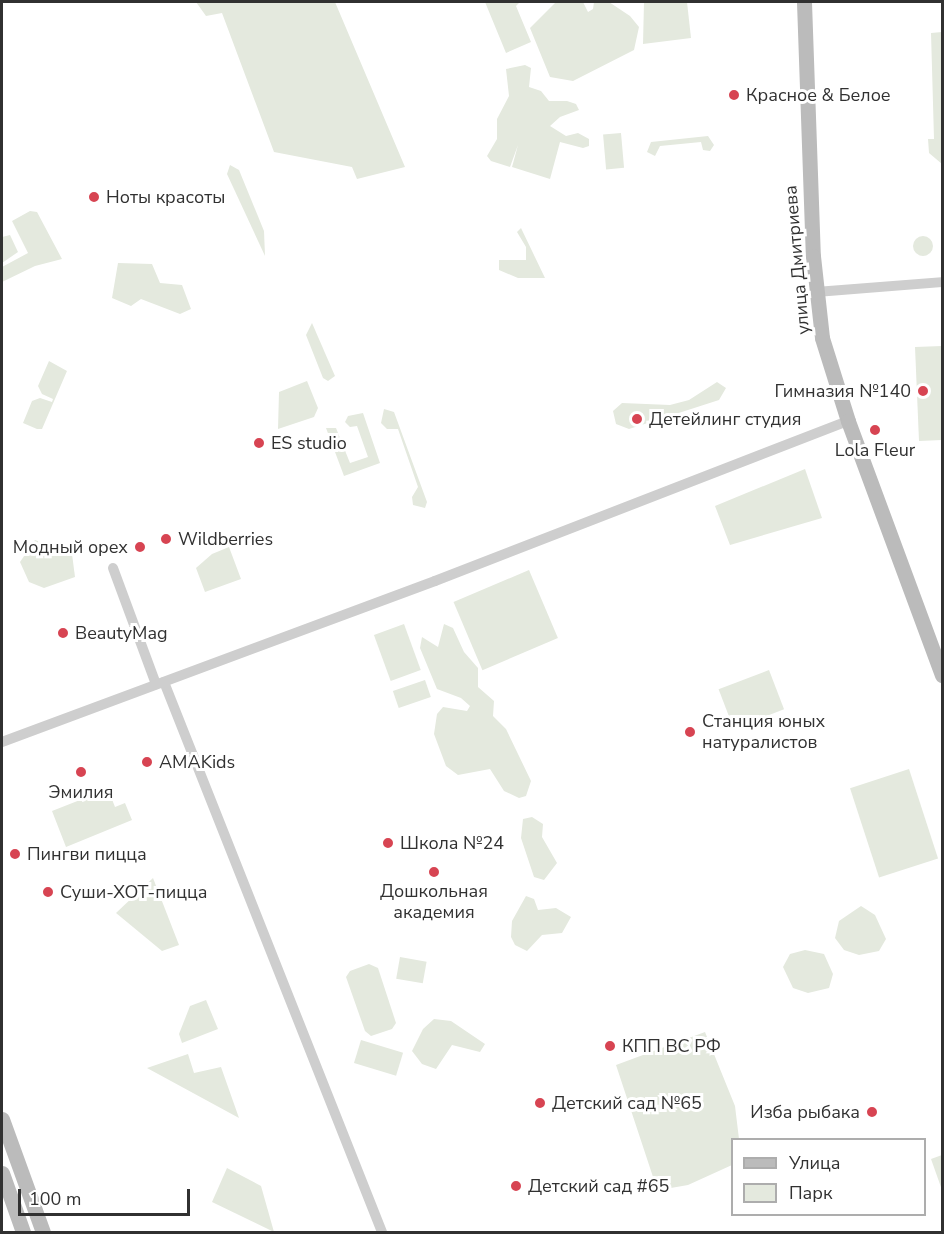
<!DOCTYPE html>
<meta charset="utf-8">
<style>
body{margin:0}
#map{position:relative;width:944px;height:1234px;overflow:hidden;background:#fff;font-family:"Nunito Sans",sans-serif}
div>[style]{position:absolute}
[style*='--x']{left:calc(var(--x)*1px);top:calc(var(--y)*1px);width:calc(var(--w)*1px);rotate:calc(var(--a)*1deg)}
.green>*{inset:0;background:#e4e9de;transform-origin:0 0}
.round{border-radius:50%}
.street>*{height:10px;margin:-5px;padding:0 5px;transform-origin:5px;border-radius:5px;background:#cecece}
.secondary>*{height:15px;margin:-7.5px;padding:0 7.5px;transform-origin:7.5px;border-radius:7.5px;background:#bbb}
.dots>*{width:16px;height:16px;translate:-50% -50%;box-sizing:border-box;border:3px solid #fff;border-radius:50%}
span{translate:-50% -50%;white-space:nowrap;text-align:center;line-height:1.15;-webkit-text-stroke:6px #fff;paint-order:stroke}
.poi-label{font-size:18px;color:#313131}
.left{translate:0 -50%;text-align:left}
.right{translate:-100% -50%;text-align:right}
.street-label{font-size:18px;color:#313131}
.frame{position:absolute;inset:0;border:3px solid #313131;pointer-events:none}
.legend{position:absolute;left:731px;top:1138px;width:195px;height:78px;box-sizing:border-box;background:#fff;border:2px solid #adadad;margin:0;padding:8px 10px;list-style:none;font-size:18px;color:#313131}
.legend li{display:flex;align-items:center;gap:12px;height:30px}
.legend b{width:30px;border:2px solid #adadad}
.scale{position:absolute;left:18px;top:1189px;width:172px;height:27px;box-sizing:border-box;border:3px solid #313131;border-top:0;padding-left:8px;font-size:18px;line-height:21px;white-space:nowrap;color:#313131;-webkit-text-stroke:4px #fff;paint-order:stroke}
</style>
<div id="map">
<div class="green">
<div style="clip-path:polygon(196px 2px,335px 2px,405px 167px,357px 179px,352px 167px,274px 152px,222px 13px,206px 16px)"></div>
<div style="clip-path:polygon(485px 2px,520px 2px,516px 6px,531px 42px,506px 53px)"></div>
<div style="clip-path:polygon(556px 2px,583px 2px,588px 12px,593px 9px,594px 2px,609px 2px,630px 16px,639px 27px,634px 50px,573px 81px,550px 77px,530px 28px)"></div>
<div style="clip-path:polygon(644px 2px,687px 2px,691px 38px,643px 44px)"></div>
<div style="clip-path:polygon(942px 32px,942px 164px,929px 153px,928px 139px,934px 139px,931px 33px)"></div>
<div style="clip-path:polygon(525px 65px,531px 68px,529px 87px,541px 91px,549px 101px,567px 101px,576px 104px,579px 110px,560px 117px,550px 126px,566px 136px,578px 133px,589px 139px,589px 146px,583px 148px,560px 142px,550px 179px,512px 167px,518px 145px,510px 167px,491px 161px,487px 156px,497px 139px,497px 119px,509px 96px,506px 69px)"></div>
<div style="left:621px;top:133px;width:35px;height:18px;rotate:85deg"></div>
<div style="clip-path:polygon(708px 136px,714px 145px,710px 151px,703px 150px,701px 142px,660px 146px,655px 156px,647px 152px,651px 142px)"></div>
<div style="clip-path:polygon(230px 165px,239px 170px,264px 231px,265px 256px,227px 174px)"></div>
<div style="clip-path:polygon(30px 211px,37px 212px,62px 259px,35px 266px,2px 282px,2px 267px,28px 253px,12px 221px)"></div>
<div style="clip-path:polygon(521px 228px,545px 278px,518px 278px,499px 270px,499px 260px,526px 260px,526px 247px,517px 232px)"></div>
<div style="clip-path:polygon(10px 235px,18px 252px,2px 263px,2px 237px)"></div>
<div class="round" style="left:913px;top:236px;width:20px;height:20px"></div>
<div style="clip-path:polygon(118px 263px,152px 264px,160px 283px,182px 285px,191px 309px,180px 314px,141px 299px,131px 306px,112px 298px)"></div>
<div style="clip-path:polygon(312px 323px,335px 376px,328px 381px,323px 378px,306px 335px)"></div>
<div style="clip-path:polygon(942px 346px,942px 440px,919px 441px,915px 347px)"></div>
<div style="clip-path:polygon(49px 361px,67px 371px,42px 429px,37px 429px,23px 423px,32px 401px,40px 398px,52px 402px,53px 399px,42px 394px,38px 386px)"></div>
<div style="clip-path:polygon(307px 381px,318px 408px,314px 417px,278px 429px,279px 392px)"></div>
<div style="clip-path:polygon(717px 382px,726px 388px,719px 400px,629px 429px,616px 424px,613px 411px,622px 403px,670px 405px,689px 400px)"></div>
<div style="clip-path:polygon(384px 409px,394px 412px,427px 502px,425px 508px,413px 505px,412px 497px,418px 487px,398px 429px,387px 429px,381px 423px)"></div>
<div style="clip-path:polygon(363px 413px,380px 463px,344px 476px,326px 428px,336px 428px,350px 463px,368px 457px,357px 426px,350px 427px,345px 422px,348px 416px)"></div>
<div style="clip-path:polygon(805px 469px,822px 518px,730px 545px,715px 506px)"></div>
<div style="clip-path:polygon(35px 540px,72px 554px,75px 577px,44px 588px,29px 582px,20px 562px)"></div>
<div style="clip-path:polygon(229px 547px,241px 579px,205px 592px,196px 568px,212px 554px)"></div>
<div style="left:529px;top:570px;width:74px;height:82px;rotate:67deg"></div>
<div style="left:404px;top:624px;width:49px;height:32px;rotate:70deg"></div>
<div style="clip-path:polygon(444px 624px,453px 628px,464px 652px,478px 668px,478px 687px,494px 701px,493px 716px,506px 729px,531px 781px,526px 796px,519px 798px,504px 791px,490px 769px,458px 775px,446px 766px,434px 734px,437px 714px,443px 707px,467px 711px,470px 706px,461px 698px,437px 689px,420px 648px,422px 637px,438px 647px)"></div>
<div style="left:769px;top:670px;width:42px;height:54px;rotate:69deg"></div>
<div style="left:425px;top:680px;width:18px;height:34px;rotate:71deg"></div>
<div style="left:909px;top:769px;width:94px;height:62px;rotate:72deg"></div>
<div style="clip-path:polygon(108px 789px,115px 807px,125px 803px,132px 820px,66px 847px,52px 811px)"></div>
<div style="clip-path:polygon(532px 817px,543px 824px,542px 837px,557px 863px,544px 880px,534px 877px,521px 838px,523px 819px)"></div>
<div style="clip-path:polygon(153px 878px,179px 945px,162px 951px,116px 913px)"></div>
<div style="clip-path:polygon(526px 896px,534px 899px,538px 910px,556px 908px,571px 917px,562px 933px,542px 935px,527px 951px,515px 945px,511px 937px,512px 921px)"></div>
<div style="clip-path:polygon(861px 906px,875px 915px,886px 939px,879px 951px,859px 955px,844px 950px,835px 938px,839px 921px)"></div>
<div style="clip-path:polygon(805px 950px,824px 954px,833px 974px,829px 988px,808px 993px,793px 988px,783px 967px,790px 954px)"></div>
<div style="left:400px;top:957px;width:27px;height:22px;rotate:10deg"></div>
<div style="clip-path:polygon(369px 964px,378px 968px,396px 1023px,392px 1029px,371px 1036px,365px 1031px,346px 977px,350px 971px)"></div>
<div style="clip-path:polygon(206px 1000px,218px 1029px,182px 1043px,179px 1034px,190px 1006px)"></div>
<div style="clip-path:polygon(434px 1019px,451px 1021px,485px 1044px,480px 1052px,452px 1045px,436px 1069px,422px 1064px,412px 1051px,423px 1029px)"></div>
<div style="clip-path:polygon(705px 1032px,735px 1106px,739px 1139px,732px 1140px,732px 1165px,688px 1185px,665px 1189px,655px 1183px,616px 1065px)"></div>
<div style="left:361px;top:1040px;width:44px;height:24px;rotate:17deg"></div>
<div style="clip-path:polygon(188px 1054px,194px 1073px,221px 1067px,239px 1118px,147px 1068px)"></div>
<div style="clip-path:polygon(942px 1155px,942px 1190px,931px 1159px)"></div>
<div style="clip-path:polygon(227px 1168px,261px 1186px,274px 1232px,212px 1202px)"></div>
</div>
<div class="street">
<div style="--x:816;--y:292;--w:126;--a:-4.5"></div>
<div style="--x:113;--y:568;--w:124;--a:69.7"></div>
<div style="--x:164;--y:682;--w:592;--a:68.38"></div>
<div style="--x:2;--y:742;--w:462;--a:-20.4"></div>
<div style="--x:435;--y:581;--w:443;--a:-21.2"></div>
</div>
<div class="secondary">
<div style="--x:804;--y:2;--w:254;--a:88"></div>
<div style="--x:813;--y:256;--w:82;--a:83.7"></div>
<div style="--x:822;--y:338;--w:87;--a:72.6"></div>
<div style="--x:848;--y:421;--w:271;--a:69.7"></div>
<div style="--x:2;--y:1119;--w:120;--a:70.1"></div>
<div style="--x:2;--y:1173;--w:63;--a:70.4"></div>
</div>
<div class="dots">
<div style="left:734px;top:95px;background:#d74452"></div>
<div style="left:94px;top:197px;background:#d74452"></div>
<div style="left:923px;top:391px;background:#d74452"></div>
<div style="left:637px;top:419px;background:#d74452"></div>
<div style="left:875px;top:430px;background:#d74452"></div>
<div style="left:259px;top:443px;background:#d74452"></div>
<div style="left:166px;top:539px;background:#d74452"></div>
<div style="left:140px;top:547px;background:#d74452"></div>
<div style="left:63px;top:633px;background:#d74452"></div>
<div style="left:690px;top:732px;background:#d74452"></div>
<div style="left:147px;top:762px;background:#d74452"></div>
<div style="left:81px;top:772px;background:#d74452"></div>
<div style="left:388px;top:843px;background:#d74452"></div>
<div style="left:15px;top:854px;background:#d74452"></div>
<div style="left:434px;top:872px;background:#d74452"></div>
<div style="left:48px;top:892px;background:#d74452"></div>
<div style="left:610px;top:1046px;background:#d74452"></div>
<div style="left:540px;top:1103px;background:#d74452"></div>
<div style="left:872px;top:1112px;background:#d74452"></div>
<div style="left:516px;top:1186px;background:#d74452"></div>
</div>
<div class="poi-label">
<span class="left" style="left:746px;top:95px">Красное &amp; Белое</span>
<span class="left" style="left:106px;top:197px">Ноты красоты</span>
<span class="right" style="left:911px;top:391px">Гимназия №140</span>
<span class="left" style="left:649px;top:419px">Детейлинг студия</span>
<span class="left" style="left:271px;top:443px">ES studio</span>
<span style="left:875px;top:450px">Lola Fleur</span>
<span class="left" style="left:178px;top:539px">Wildberries</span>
<span class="right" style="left:128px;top:547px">Модный орех</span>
<span class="left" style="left:75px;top:633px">BeautyMag</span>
<span class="left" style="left:702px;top:732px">Станция юных<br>натуралистов</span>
<span class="left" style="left:159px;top:762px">AMAKids</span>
<span style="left:81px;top:792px">Эмилия</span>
<span class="left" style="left:400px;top:843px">Школа №24</span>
<span class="left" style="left:27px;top:854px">Пингви пицца</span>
<span class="left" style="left:60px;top:892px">Суши-ХОТ-пицца</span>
<span style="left:434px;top:902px">Дошкольная<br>академия</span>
<span class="left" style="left:622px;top:1046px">КПП ВС РФ</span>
<span class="left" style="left:552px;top:1103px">Детский сад №65</span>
<span class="right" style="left:860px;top:1112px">Изба рыбака</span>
<span class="left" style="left:528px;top:1186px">Детский сад #65</span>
</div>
<div class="street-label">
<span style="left:797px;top:260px;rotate:-95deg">улица Дмитриева</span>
</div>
<div class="frame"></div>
<ul class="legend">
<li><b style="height:8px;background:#bbb"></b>Улица</li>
<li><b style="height:16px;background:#e4e9de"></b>Парк</li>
</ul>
<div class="scale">100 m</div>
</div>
